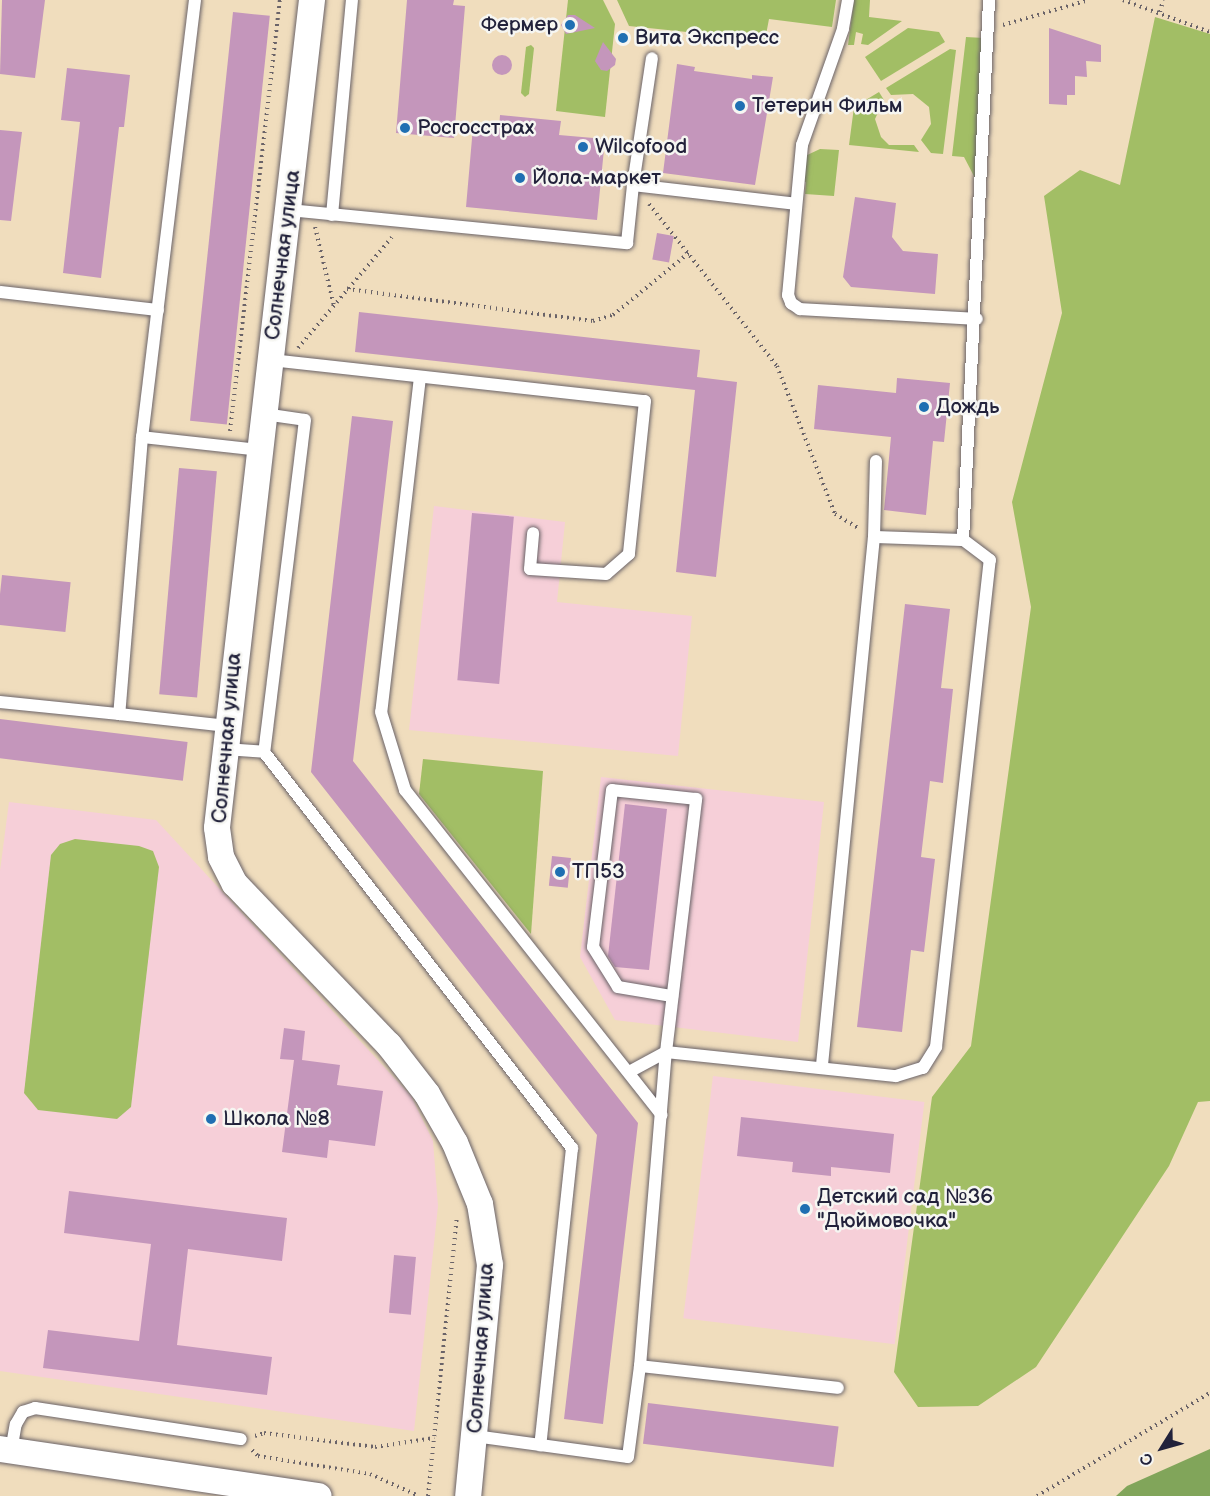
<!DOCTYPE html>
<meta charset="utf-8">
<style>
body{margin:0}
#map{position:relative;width:1210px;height:1496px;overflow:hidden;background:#f0ddbd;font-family:"Balsamiq Sans",sans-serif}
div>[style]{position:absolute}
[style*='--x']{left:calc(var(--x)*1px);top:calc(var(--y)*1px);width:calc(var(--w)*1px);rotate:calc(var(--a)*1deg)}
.built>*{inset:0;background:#f6cfd8;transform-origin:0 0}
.green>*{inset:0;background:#a2be65}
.forest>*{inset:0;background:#81a55a}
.building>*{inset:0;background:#c496bb;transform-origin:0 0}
.round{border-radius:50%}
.path>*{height:4px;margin-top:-2px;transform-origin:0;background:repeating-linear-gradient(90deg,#6a6368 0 1.5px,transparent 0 6px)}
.roads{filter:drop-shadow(0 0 2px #6a6368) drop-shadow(0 0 2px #6a6368)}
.lane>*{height:12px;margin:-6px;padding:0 6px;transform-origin:6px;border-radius:6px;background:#fff}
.street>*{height:26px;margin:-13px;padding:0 13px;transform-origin:13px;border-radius:13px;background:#fff}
.dots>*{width:16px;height:16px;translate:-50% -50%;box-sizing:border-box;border:3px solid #f6f6f2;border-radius:50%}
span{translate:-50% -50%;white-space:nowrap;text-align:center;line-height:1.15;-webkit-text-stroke:5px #f6f6f2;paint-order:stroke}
.poi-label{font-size:21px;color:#22223b}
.right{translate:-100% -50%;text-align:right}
.left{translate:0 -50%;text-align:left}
.street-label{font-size:21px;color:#22223b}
.north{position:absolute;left:1132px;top:1418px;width:60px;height:60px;-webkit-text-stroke:4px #f6f6f2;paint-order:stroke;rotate:233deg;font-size:16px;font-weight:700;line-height:24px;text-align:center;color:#22223b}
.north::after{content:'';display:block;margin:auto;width:21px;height:27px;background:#22223b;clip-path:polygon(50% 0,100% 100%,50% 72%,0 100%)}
</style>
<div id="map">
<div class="built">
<div style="clip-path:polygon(434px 506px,565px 522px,557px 602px,692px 616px,678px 756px,409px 730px)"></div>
<div style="clip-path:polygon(601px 777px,824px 802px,798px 1042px,615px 1020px,580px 957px)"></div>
<div style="clip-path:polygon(9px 802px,156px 820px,411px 1096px,433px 1141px,438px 1206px,414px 1431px,0 1371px,0 871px)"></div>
<div style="left:713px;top:1076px;width:213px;height:244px;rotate:7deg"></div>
</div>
<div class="green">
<div style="clip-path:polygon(568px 0,603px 0,615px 24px,605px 117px,556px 111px)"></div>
<div style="clip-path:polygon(617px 0,836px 0,832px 27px,769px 19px,765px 40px,629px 26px)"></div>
<div style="clip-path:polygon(854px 0,870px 0,869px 17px,902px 21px,868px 45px,861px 44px,863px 34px,856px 32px,854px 45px,848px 45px)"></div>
<div style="clip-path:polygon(1155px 17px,1210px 34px,1210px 1101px,1198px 1102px,1169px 1166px,1036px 1367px,978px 1406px,918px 1407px,894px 1372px,932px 1097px,971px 1046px,1031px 607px,1012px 502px,1062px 313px,1044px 196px,1080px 170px,1120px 185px)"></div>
<div style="clip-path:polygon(908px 28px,939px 32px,945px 42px,881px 81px,865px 57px)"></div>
<div style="clip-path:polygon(966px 37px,984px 38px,975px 178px,964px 157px,952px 156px)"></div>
<div style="clip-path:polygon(531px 45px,534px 48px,529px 94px,525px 97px,521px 93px,526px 47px)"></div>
<div style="clip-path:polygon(950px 49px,956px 50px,943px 154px,931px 153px,921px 140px,931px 124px,929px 107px,913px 94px,891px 95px,886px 88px)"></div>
<div style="clip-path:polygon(879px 92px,884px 100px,875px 119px,881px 137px,889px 145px,914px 145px,919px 152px,849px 145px,854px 107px)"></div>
<div style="clip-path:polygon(820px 149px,839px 150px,834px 196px,805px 194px,806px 182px,801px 181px,803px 157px)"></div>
<div style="clip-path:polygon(423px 759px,543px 771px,531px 934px,419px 794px)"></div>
<div style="clip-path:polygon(75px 839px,139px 846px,153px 851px,159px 867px,131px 1107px,117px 1119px,38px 1110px,24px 1093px,51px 855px,60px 844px)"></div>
</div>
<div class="forest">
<div style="clip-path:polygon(1210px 1449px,1210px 1496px,1116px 1496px,1127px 1486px)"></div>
</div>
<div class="building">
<div style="clip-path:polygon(2px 0,45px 0,35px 78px,0 74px)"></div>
<div style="clip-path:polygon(407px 0,454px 0,453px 5px,465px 6px,454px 138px,396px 133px)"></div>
<div style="left:233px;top:12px;width:37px;height:411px;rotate:6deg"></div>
<div style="clip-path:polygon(568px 15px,575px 15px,595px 28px,566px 34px,561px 25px)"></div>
<div style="clip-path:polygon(1049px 28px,1101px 45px,1101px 62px,1086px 61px,1087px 77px,1075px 76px,1075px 95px,1067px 95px,1067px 105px,1049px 104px)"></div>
<div style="clip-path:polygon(603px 42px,616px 59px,615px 65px,607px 71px,601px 70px,595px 61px)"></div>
<div class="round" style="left:492px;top:55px;width:20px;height:20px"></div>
<div style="clip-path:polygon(677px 64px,695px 67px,694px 71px,752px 79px,752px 75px,773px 77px,755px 185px,663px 173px)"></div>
<div style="clip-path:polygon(67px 68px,130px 75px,124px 127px,119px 127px,101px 278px,63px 273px,80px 122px,61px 120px)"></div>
<div style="clip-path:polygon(500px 115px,561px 121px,559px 135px,605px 139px,597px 220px,466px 207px,473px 127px,499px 130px)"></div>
<div style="clip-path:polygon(0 130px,22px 132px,11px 221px,0 220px)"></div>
<div style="clip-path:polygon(855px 197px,896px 203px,892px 237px,903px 251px,938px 254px,935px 294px,851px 287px,843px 277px)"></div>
<div style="left:657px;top:233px;width:17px;height:27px;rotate:10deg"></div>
<div style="clip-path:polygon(359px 312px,700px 350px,697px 377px,737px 382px,716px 577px,676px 572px,695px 390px,355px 352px)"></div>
<div style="clip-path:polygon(897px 378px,950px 383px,944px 442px,933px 441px,926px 515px,884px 510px,891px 437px,814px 429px,818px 385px,896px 393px)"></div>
<div style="clip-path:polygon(352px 416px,393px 421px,353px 761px,638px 1123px,603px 1424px,564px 1419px,597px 1135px,311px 772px)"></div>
<div style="left:179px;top:468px;width:38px;height:227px;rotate:5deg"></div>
<div style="left:472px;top:513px;width:42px;height:168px;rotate:5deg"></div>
<div style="left:2px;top:575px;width:69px;height:50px;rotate:6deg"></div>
<div style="clip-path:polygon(905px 604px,950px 609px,941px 688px,953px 689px,943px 783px,930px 781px,921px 857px,935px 859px,924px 952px,911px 950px,902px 1032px,857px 1027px)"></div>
<div style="left:0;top:719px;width:189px;height:39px;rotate:7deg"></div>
<div style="clip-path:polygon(625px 804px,667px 809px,649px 970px,615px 967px,608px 956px)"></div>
<div style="left:552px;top:856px;width:19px;height:30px;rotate:6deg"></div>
<div style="clip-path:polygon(284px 1028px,305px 1031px,302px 1060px,340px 1065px,337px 1085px,383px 1091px,375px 1146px,329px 1140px,327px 1158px,282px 1152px,294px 1060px,280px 1059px)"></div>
<div style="clip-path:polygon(741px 1117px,894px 1134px,890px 1173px,831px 1167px,831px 1176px,792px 1172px,793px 1162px,737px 1156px)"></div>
<div style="clip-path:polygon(69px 1191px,287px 1218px,282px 1261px,188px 1249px,177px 1345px,272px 1357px,267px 1395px,43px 1368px,48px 1330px,139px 1341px,151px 1244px,64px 1233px)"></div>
<div style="left:394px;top:1255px;width:22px;height:58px;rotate:5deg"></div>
<div style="left:648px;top:1403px;width:192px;height:41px;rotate:7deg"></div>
</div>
<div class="path">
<div style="--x:1123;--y:0;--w:93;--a:20.2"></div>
<div style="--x:1160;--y:12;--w:12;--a:-76"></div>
<div style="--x:1003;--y:25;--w:90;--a:-16.2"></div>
<div style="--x:649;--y:204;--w:206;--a:51.7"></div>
<div style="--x:777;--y:366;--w:159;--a:68.6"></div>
<div style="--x:835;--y:514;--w:29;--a:31"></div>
<div style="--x:315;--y:227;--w:81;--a:76.5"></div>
<div style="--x:347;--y:289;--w:248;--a:7.4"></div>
<div style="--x:593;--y:321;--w:21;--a:-17"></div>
<div style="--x:613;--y:315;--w:99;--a:-39.3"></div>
<div style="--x:298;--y:348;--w:145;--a:-49.7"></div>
<div style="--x:230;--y:431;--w:434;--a:-83.4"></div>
<div style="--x:255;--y:1436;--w:9;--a:-18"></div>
<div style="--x:264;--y:1433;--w:112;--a:7.2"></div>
<div style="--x:375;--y:1447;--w:60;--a:-8.7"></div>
<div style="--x:252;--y:1450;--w:8;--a:45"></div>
<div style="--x:258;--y:1456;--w:113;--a:9.1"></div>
<div style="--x:370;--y:1474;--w:54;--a:24.2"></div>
<div style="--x:428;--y:1496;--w:281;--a:-84.1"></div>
<div style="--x:1037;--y:1496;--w:201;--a:-30.8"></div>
</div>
<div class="roads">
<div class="lane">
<div style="--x:195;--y:0;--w:440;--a:96.9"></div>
<div style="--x:142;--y:437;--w:278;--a:94.7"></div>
<div style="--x:119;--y:714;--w:109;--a:6.3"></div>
<div style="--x:848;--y:0;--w:29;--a:100"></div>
<div style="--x:843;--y:29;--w:123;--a:109.5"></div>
<div style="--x:802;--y:145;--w:151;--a:95.3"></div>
<div style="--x:788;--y:295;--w:9;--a:69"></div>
<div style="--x:791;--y:303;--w:11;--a:34"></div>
<div style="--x:800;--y:309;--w:177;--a:3.2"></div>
<div style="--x:633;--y:185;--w:128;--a:-81.5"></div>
<div style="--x:289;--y:210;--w:340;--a:5.6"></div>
<div style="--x:627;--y:243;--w:58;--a:-84.1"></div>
<div style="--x:633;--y:185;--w:164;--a:6.6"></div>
<div style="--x:332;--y:215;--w:216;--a:-84.7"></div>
<div style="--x:0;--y:292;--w:159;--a:6.5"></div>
<div style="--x:271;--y:360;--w:376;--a:6.3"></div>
<div style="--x:645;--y:401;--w:154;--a:96"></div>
<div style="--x:629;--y:554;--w:30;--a:139"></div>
<div style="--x:606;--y:574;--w:76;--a:-176.2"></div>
<div style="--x:530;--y:569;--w:36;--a:-85"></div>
<div style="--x:420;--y:377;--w:337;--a:96.6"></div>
<div style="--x:381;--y:712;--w:82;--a:72.9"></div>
<div style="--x:405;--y:790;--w:414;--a:51.7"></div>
<div style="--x:264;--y:414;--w:41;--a:8.3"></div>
<div style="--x:305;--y:420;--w:335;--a:97"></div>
<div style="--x:264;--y:752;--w:502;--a:52.13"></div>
<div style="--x:572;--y:1148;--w:299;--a:96.1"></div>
<div style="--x:142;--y:437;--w:118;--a:6.3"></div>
<div style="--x:874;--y:537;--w:76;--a:-88.5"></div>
<div style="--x:0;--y:702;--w:120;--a:5.8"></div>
<div style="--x:225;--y:749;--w:39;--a:4"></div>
<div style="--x:822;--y:1065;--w:531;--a:-84.38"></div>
<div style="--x:874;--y:537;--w:89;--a:1.9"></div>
<div style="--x:629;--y:1072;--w:42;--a:-28.4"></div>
<div style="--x:666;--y:1052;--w:231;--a:6"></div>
<div style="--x:896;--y:1076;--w:28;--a:-17"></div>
<div style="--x:923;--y:1068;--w:25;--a:-58"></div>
<div style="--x:936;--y:1047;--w:490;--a:-83.7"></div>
<div style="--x:990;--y:560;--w:34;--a:-143"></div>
<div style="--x:963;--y:540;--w:541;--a:-87.24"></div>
<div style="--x:640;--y:1366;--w:199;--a:6.3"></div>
<div style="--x:475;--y:1436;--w:154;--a:7.8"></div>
<div style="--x:628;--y:1457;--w:92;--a:-82.5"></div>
<div style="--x:640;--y:1366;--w:315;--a:-85.3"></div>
<div style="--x:666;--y:1052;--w:255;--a:-83.2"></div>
<div style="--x:696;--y:799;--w:84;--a:-173.9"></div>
<div style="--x:612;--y:790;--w:158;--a:96.9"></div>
<div style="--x:593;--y:947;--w:47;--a:58"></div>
<div style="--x:618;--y:987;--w:55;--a:9.5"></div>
<div style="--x:11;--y:1451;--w:27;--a:-80"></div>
<div style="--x:16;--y:1424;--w:14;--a:-60"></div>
<div style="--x:23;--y:1412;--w:13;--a:-18"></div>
<div style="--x:35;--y:1408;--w:208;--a:8.6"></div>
</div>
<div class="street">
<div style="--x:312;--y:0;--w:833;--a:96.55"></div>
<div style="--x:217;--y:828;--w:29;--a:82"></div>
<div style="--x:221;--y:857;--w:30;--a:63"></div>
<div style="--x:235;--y:884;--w:223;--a:46.3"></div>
<div style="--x:389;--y:1045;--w:62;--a:52.2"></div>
<div style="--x:427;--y:1094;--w:56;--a:60.3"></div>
<div style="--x:455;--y:1143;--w:66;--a:67.7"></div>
<div style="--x:480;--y:1204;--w:62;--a:80.7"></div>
<div style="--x:490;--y:1265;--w:232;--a:95.4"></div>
<div style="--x:0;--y:1449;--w:322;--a:8.4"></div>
</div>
</div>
<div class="dots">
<div style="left:570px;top:25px;background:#1f6fb2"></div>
<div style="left:623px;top:38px;background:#1f6fb2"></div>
<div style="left:740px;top:106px;background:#1f6fb2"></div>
<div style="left:405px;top:128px;background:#1f6fb2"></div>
<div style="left:583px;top:147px;background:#1f6fb2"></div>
<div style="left:520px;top:178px;background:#1f6fb2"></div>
<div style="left:924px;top:407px;background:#1f6fb2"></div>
<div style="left:560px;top:872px;background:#1f6fb2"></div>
<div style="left:211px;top:1119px;background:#1f6fb2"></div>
<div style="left:805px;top:1209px;background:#1f6fb2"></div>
</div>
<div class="poi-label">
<span class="right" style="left:558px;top:25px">Фермер</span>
<span class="left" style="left:635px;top:38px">Вита Экспресс</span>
<span class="left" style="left:752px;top:106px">Тетерин Фильм</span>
<span class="left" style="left:417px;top:128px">Росгосстрах</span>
<span class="left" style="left:595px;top:147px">Wilcofood</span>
<span class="left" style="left:532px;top:178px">Йола-маркет</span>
<span class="left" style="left:936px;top:407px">Дождь</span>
<span class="left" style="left:572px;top:872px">ТП53</span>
<span class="left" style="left:223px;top:1119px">Школа №8</span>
<span class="left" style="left:817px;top:1209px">Детский сад №36<br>"Дюймовочка"</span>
</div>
<div class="street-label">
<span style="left:283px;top:255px;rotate:-83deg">Солнечная улица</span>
<span style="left:227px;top:738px;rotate:-85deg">Солнечная улица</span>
<span style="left:481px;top:1348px;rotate:-86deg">Солнечная улица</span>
</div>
<div class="north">С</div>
</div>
